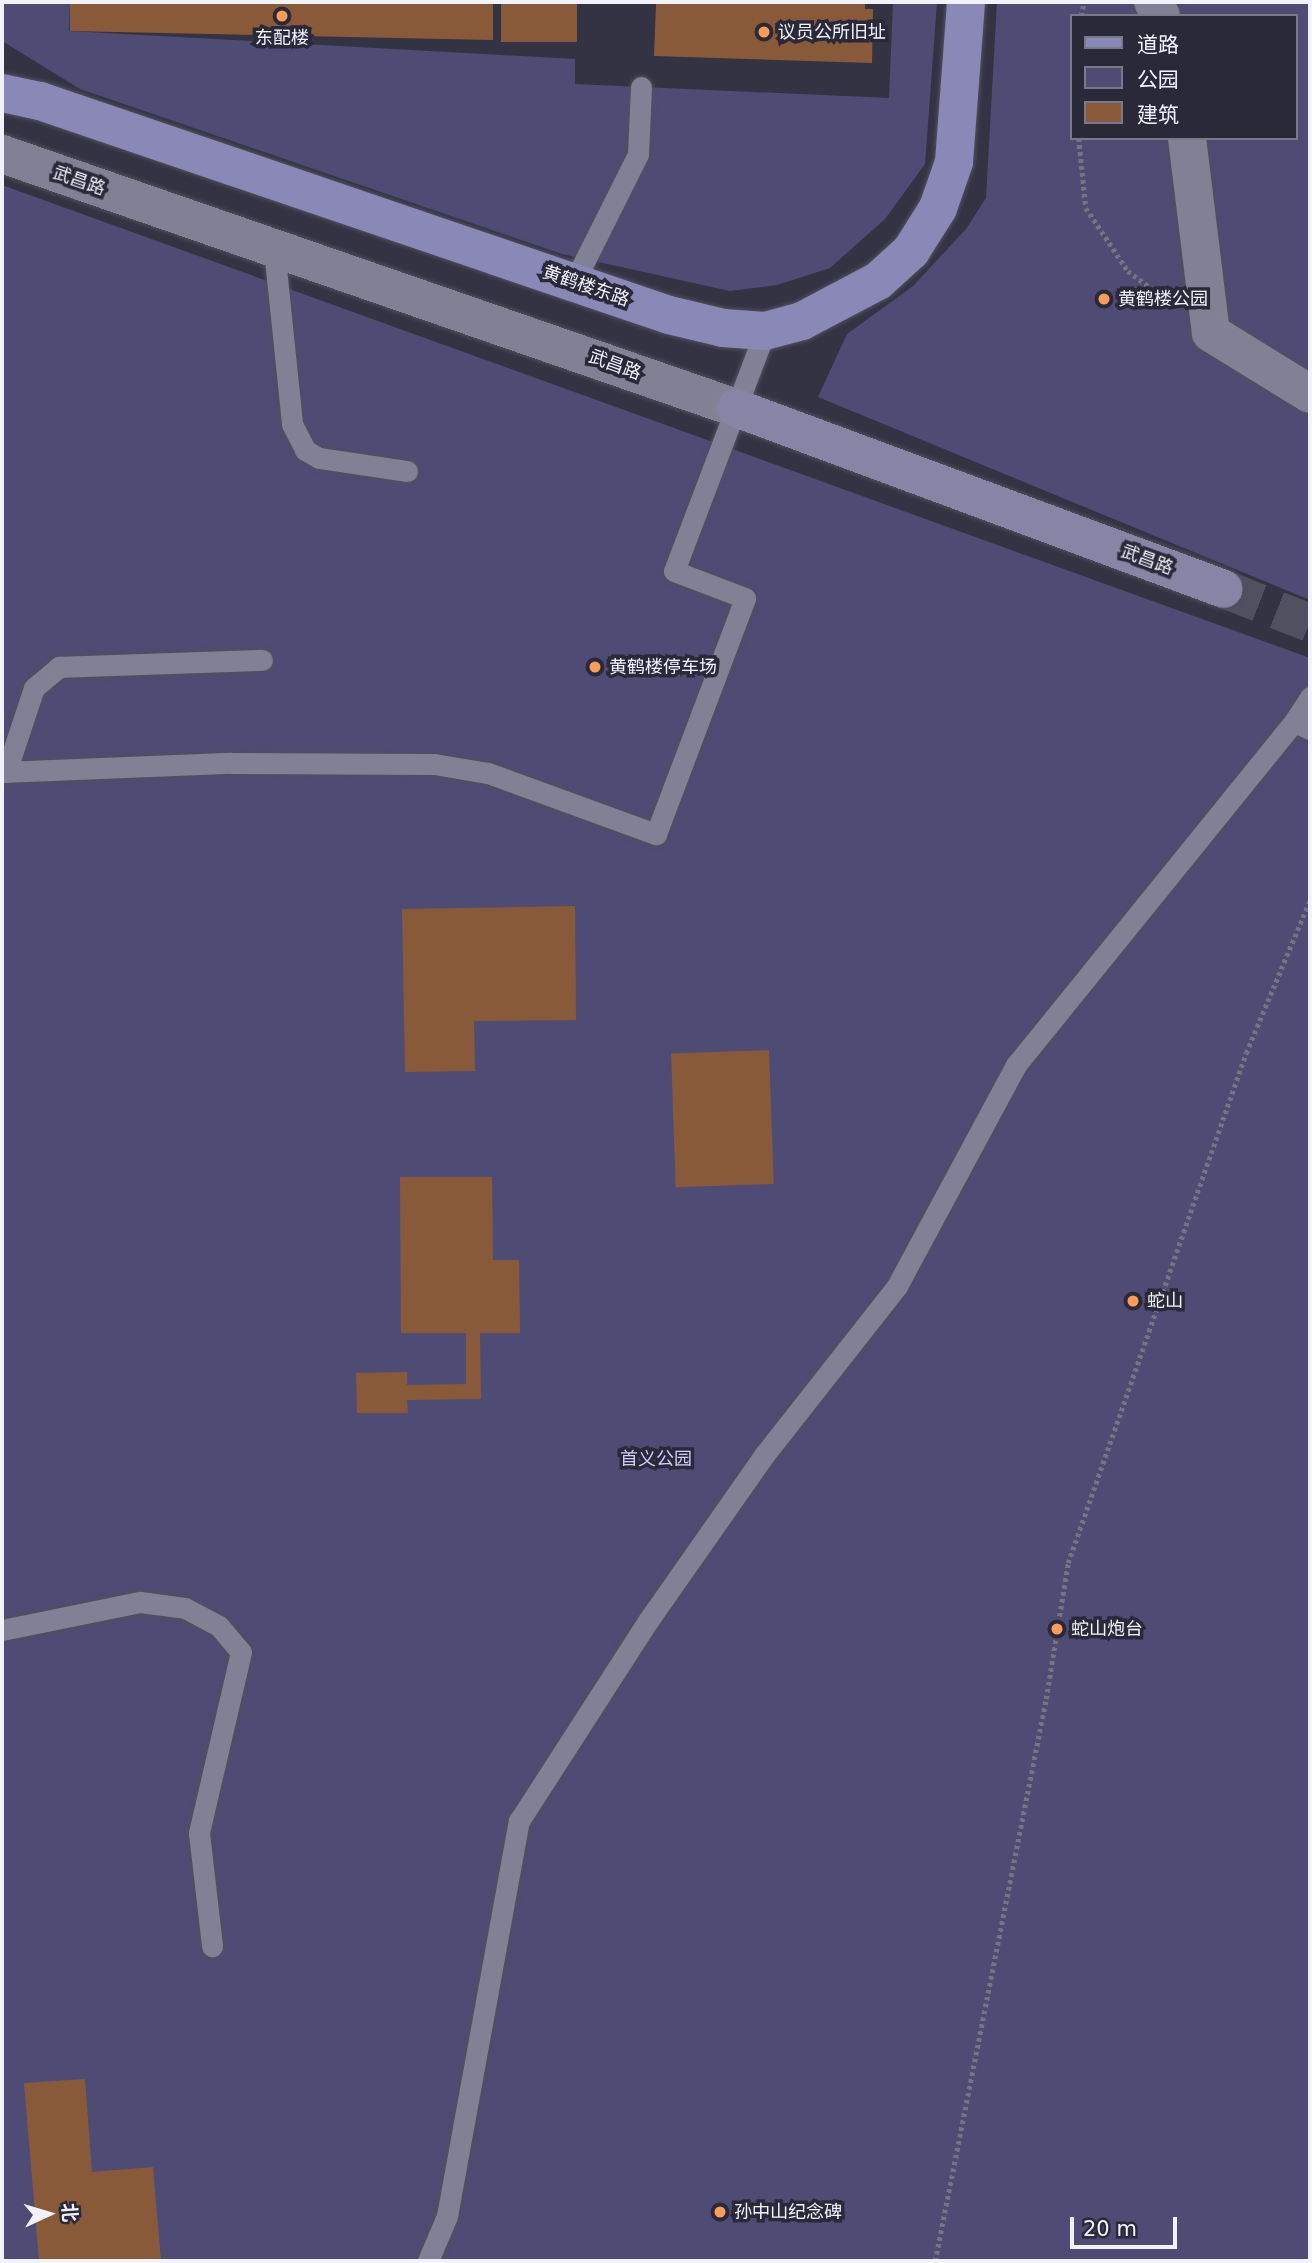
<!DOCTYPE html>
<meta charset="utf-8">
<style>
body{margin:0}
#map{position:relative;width:1312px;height:2263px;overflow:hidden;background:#334;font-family:"DejaVu Sans","Noto Sans SC",sans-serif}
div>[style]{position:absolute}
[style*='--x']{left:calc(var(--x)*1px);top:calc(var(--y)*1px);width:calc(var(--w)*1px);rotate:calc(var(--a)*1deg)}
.green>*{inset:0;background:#4e4c75}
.building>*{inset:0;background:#895a3a;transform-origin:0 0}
.secondary-tunnel>*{height:38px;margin-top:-19px;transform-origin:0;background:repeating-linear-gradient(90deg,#505060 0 38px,transparent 0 57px)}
.path>*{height:4.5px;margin-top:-2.25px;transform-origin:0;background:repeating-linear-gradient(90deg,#747483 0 3.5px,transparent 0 7px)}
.roads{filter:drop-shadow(0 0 2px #4f4f5d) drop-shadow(0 0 2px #4f4f5d)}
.lane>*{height:21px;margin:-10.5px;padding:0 10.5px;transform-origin:10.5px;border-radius:10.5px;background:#818195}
.street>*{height:38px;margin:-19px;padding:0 19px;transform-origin:19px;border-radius:19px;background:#818195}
.secondary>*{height:38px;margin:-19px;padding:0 19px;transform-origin:19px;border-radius:19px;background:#8685a6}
.primary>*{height:38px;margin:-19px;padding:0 19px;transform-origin:19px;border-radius:19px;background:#8a88b6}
.dots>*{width:19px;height:19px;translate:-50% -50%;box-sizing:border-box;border:4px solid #2a2939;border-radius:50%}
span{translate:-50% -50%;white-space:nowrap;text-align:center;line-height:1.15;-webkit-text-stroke:7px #2a2939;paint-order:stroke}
.poi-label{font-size:18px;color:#f2f2fd}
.left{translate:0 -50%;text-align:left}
.street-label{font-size:18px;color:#f2f2fd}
.park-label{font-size:18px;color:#cdccfb}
.frame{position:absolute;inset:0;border:4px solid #f2f2fd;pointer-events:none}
.legend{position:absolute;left:1070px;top:14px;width:228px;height:126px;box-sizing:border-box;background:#2a2939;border:2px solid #7a7987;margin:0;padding:9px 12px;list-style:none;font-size:21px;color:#f2f2fd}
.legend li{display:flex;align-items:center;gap:14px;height:35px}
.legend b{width:35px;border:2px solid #7a7987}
.north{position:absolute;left:14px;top:2179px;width:70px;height:70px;-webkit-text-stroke:5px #2a2939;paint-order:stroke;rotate:86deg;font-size:19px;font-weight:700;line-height:28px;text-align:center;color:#f2f2fd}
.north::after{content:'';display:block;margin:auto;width:24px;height:32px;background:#f2f2fd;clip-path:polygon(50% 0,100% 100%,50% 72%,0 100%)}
.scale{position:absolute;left:1070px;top:2217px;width:107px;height:32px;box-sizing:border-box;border:4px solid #f2f2fd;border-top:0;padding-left:9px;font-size:21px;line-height:24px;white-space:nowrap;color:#f2f2fd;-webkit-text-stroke:5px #2a2939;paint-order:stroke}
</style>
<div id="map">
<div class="green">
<div style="clip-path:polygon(2px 2px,70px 2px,69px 31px,575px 59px,575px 84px,889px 98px,893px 2px,937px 2px,925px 164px,885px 219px,830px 268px,777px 285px,730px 291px,562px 254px,80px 89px,2px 41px)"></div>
<div style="clip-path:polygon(evenodd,997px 2px,1310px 2px,1310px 600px,818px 397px,847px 334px,913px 286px,966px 229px,986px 198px,997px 2px,1072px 16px,1296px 16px,1296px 138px,1072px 138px,1072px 16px)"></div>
<div style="clip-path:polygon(2px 185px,1310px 658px,1310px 2261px,2px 2261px)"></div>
</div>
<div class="building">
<div style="clip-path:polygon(70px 2px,493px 2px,493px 40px,70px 31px)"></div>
<div style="left:501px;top:2px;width:76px;height:40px"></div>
<div style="clip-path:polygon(719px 2px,865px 2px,865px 9px,873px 9px,872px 63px,654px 56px,656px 4px)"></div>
<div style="clip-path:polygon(575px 906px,576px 1020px,474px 1021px,475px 1071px,405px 1072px,402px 909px)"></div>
<div style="left:769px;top:1050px;width:134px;height:98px;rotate:88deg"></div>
<div style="clip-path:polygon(400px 1177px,492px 1177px,493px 1260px,519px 1260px,520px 1333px,480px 1333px,481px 1399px,407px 1400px,408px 1413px,357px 1413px,356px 1373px,407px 1372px,407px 1385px,466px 1384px,466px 1333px,401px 1333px)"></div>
<div style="clip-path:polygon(85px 2079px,92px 2172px,153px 2167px,161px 2261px,39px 2261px,24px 2083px)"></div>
</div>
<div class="secondary-tunnel">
<div style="--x:1224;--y:589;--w:92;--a:21.6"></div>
</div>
<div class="path">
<div style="--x:1081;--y:16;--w:14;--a:-78"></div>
<div style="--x:1079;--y:138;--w:70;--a:84.3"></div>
<div style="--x:1086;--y:208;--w:76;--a:56.3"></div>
<div style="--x:1128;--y:271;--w:52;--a:36.4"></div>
<div style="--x:935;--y:2261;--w:573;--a:-78.83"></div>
<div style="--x:1046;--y:1699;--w:138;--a:-80.8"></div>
<div style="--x:1068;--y:1563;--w:540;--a:-70.76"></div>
<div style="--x:1246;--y:1053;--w:166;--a:-67.3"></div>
</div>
<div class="roads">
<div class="lane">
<div style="--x:274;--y:249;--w:176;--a:84.1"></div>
<div style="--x:292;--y:424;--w:29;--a:63"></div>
<div style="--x:305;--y:450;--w:16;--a:30"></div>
<div style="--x:319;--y:458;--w:89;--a:8.4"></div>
<div style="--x:574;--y:282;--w:143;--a:-63.4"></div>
<div style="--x:638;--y:154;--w:67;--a:-87.4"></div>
<div style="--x:1294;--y:722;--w:30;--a:-57"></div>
<div style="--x:2;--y:772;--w:229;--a:-2.3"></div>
<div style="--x:231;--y:763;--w:203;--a:0.3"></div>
<div style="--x:434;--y:764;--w:55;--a:9.5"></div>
<div style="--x:488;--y:773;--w:179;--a:20"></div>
<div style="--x:656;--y:834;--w:252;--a:-69.3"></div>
<div style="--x:745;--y:598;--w:76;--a:-159.2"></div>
<div style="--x:674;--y:571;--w:257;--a:-69.2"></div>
<div style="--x:6;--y:772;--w:89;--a:-71.6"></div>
<div style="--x:34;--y:688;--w:33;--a:-40"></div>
<div style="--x:59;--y:667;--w:203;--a:-2"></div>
<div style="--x:2;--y:1630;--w:141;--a:-11.5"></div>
<div style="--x:140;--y:1602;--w:45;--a:7.6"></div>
<div style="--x:185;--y:1608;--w:38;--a:28"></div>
<div style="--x:219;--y:1626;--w:34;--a:50"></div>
<div style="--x:241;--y:1652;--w:186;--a:103.1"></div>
<div style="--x:199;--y:1833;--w:114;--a:83.4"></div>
<div style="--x:428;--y:2261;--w:49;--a:-67.1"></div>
<div style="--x:447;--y:2216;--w:402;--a:-79.7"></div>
<div style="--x:519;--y:1821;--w:238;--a:-57.2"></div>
<div style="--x:648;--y:1621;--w:204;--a:-55"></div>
<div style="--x:765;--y:1454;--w:214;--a:-51.8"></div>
<div style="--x:897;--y:1286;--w:251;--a:-61.7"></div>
<div style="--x:1016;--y:1065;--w:442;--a:-51"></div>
<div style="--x:1294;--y:722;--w:17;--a:24"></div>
</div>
<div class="street">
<div style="--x:1153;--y:2;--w:16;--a:60"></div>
<div style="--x:1187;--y:138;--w:196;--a:83"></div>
<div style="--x:1211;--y:333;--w:116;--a:31.6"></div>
<div style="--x:2;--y:154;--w:777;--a:19.09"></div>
</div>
<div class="secondary">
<div style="--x:736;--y:408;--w:520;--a:20.35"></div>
</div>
<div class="primary">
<div style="--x:2;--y:93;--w:39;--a:12"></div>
<div style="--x:40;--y:101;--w:664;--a:18.79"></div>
<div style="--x:669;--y:315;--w:56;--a:13.5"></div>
<div style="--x:723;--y:328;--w:42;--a:4.1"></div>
<div style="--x:765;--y:331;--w:38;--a:-15"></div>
<div style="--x:802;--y:321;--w:86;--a:-27.8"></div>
<div style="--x:878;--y:281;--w:45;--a:-42.3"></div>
<div style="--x:911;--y:251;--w:51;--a:-57.9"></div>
<div style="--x:938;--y:208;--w:49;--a:-70.8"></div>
<div style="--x:954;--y:162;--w:160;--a:-85.7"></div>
</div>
</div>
<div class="dots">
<div style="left:282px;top:16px;background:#fe9c57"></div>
<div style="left:764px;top:32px;background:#fe9c57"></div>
<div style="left:1104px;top:299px;background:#fe9c57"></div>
<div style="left:595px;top:667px;background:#fe9c57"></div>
<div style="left:1133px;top:1301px;background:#fe9c57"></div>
<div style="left:1057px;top:1629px;background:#fe9c57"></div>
<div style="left:720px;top:2212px;background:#fe9c57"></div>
</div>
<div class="poi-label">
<span class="left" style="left:778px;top:32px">议员公所旧址</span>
<span style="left:282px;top:38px">东配楼</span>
<span class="left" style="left:1118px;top:299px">黄鹤楼公园</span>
<span class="left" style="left:609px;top:667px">黄鹤楼停车场</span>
<span class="left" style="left:1147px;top:1301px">蛇山</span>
<span class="left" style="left:1071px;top:1629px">蛇山炮台</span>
<span class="left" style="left:734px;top:2212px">孙中山纪念碑</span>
</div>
<div class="street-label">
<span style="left:79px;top:181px;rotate:19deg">武昌路</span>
<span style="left:586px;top:286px;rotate:19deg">黄鹤楼东路</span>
<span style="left:615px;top:365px;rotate:20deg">武昌路</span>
<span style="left:1147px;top:560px;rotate:20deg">武昌路</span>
</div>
<div class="park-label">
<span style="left:656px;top:1459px">首义公园</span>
</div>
<div class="frame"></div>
<ul class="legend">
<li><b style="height:9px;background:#8a88b6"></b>道路</li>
<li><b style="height:19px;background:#4e4c75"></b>公园</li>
<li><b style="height:19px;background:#895a3a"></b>建筑</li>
</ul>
<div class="north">北</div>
<div class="scale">20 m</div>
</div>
